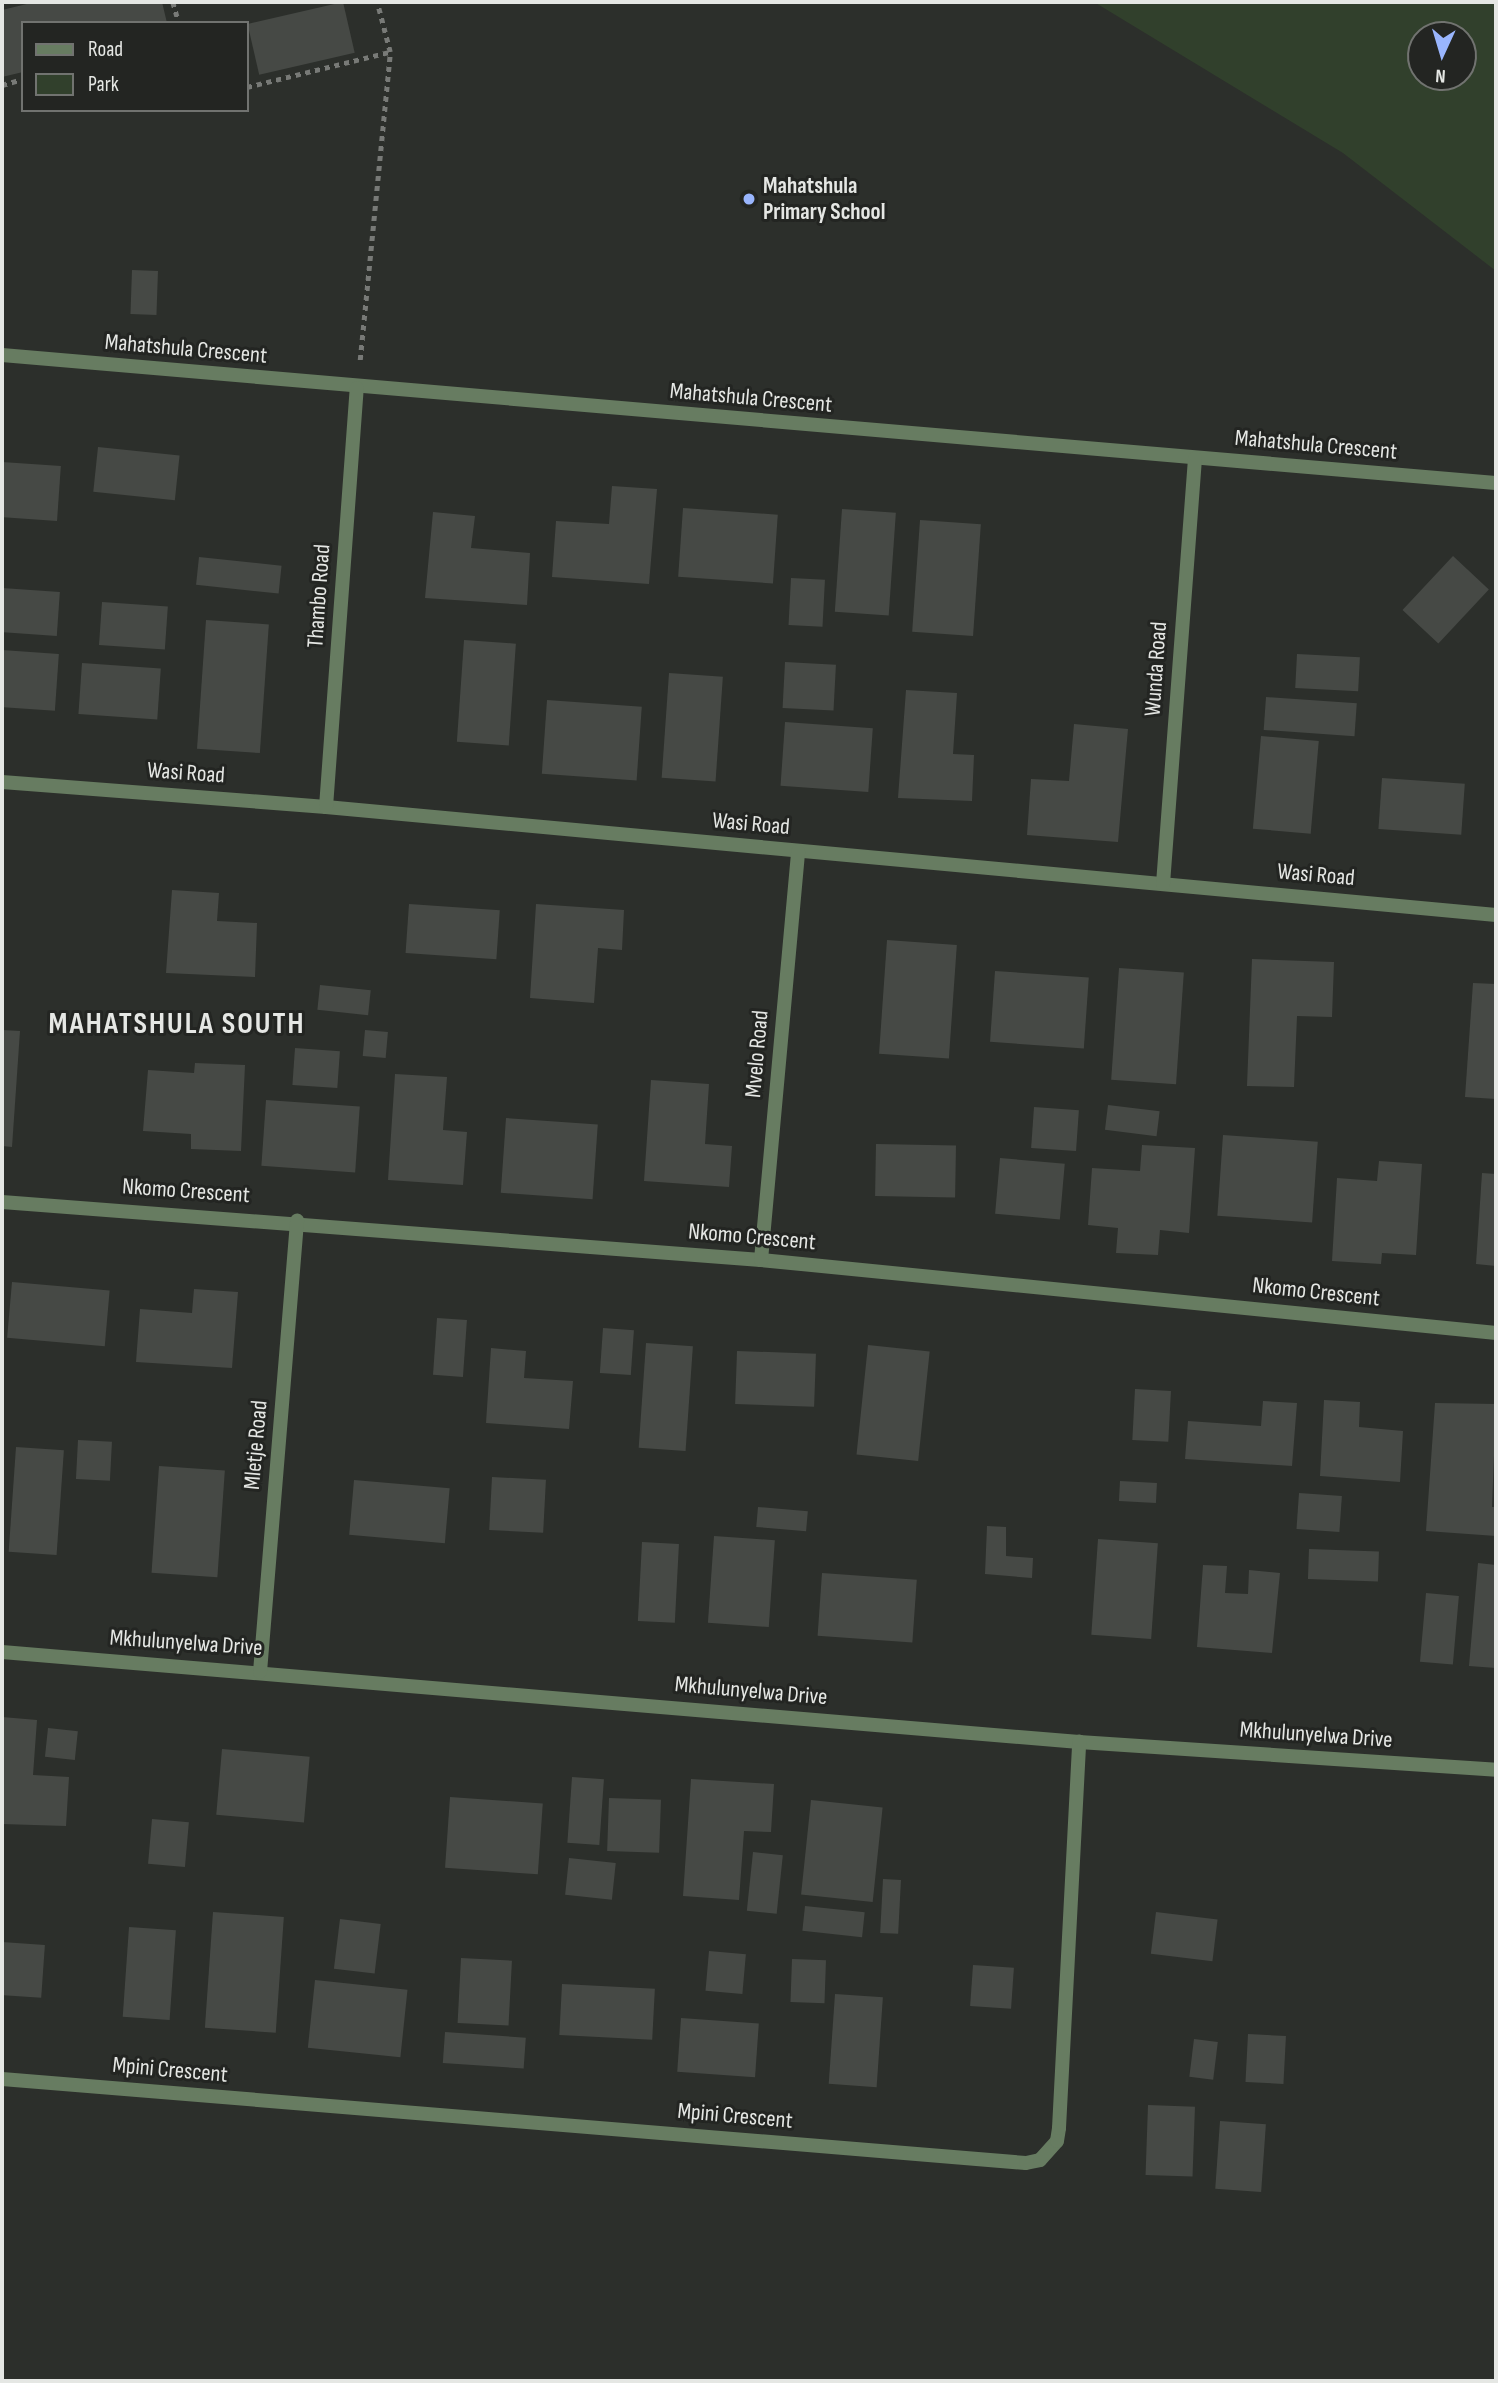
<!DOCTYPE html>
<style>
body{margin:0}
#map{position:relative;width:1498px;height:2383px;overflow:hidden;background:#2c2f2b;font-family:"Sofia Sans Condensed",sans-serif}
div>[style]{position:absolute}
[style*='--x']{left:calc(var(--x)*1px);top:calc(var(--y)*1px);width:calc(var(--w)*1px);rotate:calc(var(--a)*1deg)}
.green>*{inset:0;background:#31402c}
.building>*{inset:0;background:#464945;transform-origin:0 0}
.path>*{height:4.5px;margin-top:-2.25px;transform-origin:0;background:repeating-linear-gradient(90deg,#787a77 0 5px,transparent 0 10px)}
.street>*{height:14px;margin:-7px;padding:0 7px;transform-origin:7px;border-radius:7px;background:#677c61}
.dots>*{width:19px;height:19px;translate:-50% -50%;box-sizing:border-box;border:4px solid #232522;border-radius:50%}
span{translate:-50% -50%;white-space:nowrap;text-align:center;line-height:1.15;-webkit-text-stroke:6px #232522;paint-order:stroke}
.poi-label{font-size:23px;color:#e5e7e4;font-weight:700}
.left{translate:0 -50%;text-align:left}
.street-label{font-size:23px;color:#e5e7e4}
.district-label{font-size:30px;color:#e5e7e4;font-weight:700;letter-spacing:2px}
.frame{position:absolute;inset:0;border:4px solid #e5e7e4;pointer-events:none}
.legend{position:absolute;left:21px;top:21px;width:228px;height:91px;box-sizing:border-box;background:#232522;border:2px solid #717370;margin:0;padding:9px 12px;list-style:none;font-size:21px;color:#e5e7e4}
.legend li{display:flex;align-items:center;gap:14px;height:35px}
.legend b{width:35px;border:2px solid #717370}
.north{position:absolute;left:1407px;top:21px;width:70px;height:70px;box-sizing:border-box;background:#232522;border:2px solid #717370;border-radius:50%;rotate:184deg;font-size:19px;font-weight:700;line-height:28px;text-align:center;color:#e5e7e4}
.north::after{content:'';display:block;margin:auto;width:24px;height:32px;background:#99b5fd;clip-path:polygon(50% 0,100% 100%,50% 72%,0 100%)}
</style>
<div id="map">
<div class="green">
<div style="clip-path:polygon(evenodd,1094px 2px,1496px 2px,1496px 271px,1343px 153px,1094px 2px,1421px 35px,1463px 35px,1463px 77px,1421px 77px,1421px 35px)"></div>
</div>
<div class="building">
<div style="clip-path:polygon(35px 2px,162px 2px,167px 23px,23px 23px,23px 72px,2px 77px,2px 10px)"></div>
<div style="left:343px;top:2px;width:52px;height:98px;rotate:77deg"></div>
<div style="left:132px;top:270px;width:26px;height:44px;rotate:2deg"></div>
<div style="left:98px;top:447px;width:82px;height:45px;rotate:6deg"></div>
<div style="left:2px;top:462px;width:59px;height:55px;rotate:4deg"></div>
<div style="clip-path:polygon(612px 486px,657px 489px,649px 584px,552px 577px,556px 521px,609px 524px)"></div>
<div style="left:683px;top:508px;width:95px;height:69px;rotate:4deg"></div>
<div style="left:842px;top:509px;width:54px;height:103px;rotate:4deg"></div>
<div style="clip-path:polygon(433px 512px,475px 516px,471px 548px,530px 553px,527px 605px,425px 598px)"></div>
<div style="left:920px;top:520px;width:61px;height:112px;rotate:4deg"></div>
<div style="left:1453px;top:556px;width:49px;height:74px;rotate:43deg"></div>
<div style="left:199px;top:557px;width:83px;height:28px;rotate:6deg"></div>
<div style="left:791px;top:578px;width:34px;height:47px;rotate:3deg"></div>
<div style="left:2px;top:588px;width:58px;height:44px;rotate:4deg"></div>
<div style="left:102px;top:602px;width:66px;height:43px;rotate:4deg"></div>
<div style="left:206px;top:620px;width:63px;height:129px;rotate:4deg"></div>
<div style="left:464px;top:640px;width:52px;height:102px;rotate:4deg"></div>
<div style="left:2px;top:650px;width:57px;height:57px;rotate:4deg"></div>
<div style="left:1297px;top:654px;width:63px;height:34px;rotate:3deg"></div>
<div style="left:785px;top:662px;width:51px;height:46px;rotate:3deg"></div>
<div style="left:82px;top:663px;width:79px;height:51px;rotate:4deg"></div>
<div style="left:669px;top:673px;width:54px;height:105px;rotate:4deg"></div>
<div style="clip-path:polygon(906px 690px,957px 693px,953px 754px,974px 755px,972px 801px,898px 798px)"></div>
<div style="left:1266px;top:697px;width:91px;height:33px;rotate:4deg"></div>
<div style="left:547px;top:700px;width:95px;height:74px;rotate:4deg"></div>
<div style="left:785px;top:722px;width:88px;height:64px;rotate:4deg"></div>
<div style="clip-path:polygon(1074px 724px,1128px 729px,1118px 842px,1027px 835px,1031px 779px,1069px 781px)"></div>
<div style="left:1261px;top:736px;width:58px;height:93px;rotate:5deg"></div>
<div style="left:1382px;top:778px;width:83px;height:51px;rotate:4deg"></div>
<div style="clip-path:polygon(172px 890px,219px 893px,217px 921px,257px 923px,255px 977px,166px 973px)"></div>
<div style="left:409px;top:904px;width:91px;height:49px;rotate:4deg"></div>
<div style="clip-path:polygon(536px 904px,624px 910px,622px 950px,598px 948px,594px 1003px,530px 998px)"></div>
<div style="left:887px;top:940px;width:70px;height:114px;rotate:4deg"></div>
<div style="clip-path:polygon(1252px 959px,1334px 962px,1332px 1017px,1297px 1016px,1294px 1087px,1247px 1086px)"></div>
<div style="left:1119px;top:968px;width:65px;height:112px;rotate:4deg"></div>
<div style="left:995px;top:971px;width:94px;height:71px;rotate:4deg"></div>
<div style="clip-path:polygon(1473px 983px,1496px 984px,1496px 1099px,1465px 1097px)"></div>
<div style="left:320px;top:985px;width:51px;height:25px;rotate:6deg"></div>
<div style="clip-path:polygon(2px 1030px,20px 1031px,12px 1147px,2px 1146px)"></div>
<div style="left:365px;top:1030px;width:23px;height:26px;rotate:5deg"></div>
<div style="left:295px;top:1048px;width:45px;height:37px;rotate:4deg"></div>
<div style="clip-path:polygon(195px 1063px,245px 1065px,241px 1151px,191px 1149px,191px 1134px,143px 1131px,148px 1070px,194px 1073px)"></div>
<div style="clip-path:polygon(395px 1074px,447px 1077px,443px 1130px,467px 1132px,463px 1185px,388px 1180px)"></div>
<div style="clip-path:polygon(651px 1080px,709px 1084px,705px 1144px,732px 1146px,729px 1187px,644px 1181px)"></div>
<div style="left:266px;top:1100px;width:94px;height:66px;rotate:4deg"></div>
<div style="left:1108px;top:1105px;width:52px;height:25px;rotate:7deg"></div>
<div style="left:1034px;top:1107px;width:45px;height:41px;rotate:4deg"></div>
<div style="left:506px;top:1118px;width:92px;height:75px;rotate:4deg"></div>
<div style="left:1223px;top:1135px;width:95px;height:81px;rotate:4deg"></div>
<div style="left:876px;top:1144px;width:80px;height:52px;rotate:1deg"></div>
<div style="clip-path:polygon(1142px 1145px,1195px 1148px,1189px 1233px,1160px 1230px,1158px 1255px,1116px 1253px,1118px 1228px,1088px 1225px,1092px 1168px,1140px 1171px)"></div>
<div style="left:1000px;top:1158px;width:65px;height:56px;rotate:5deg"></div>
<div style="clip-path:polygon(1379px 1161px,1422px 1164px,1416px 1255px,1382px 1253px,1381px 1264px,1332px 1261px,1337px 1178px,1377px 1181px)"></div>
<div style="clip-path:polygon(1482px 1173px,1496px 1174px,1496px 1266px,1476px 1264px)"></div>
<div style="left:12px;top:1282px;width:98px;height:56px;rotate:5deg"></div>
<div style="clip-path:polygon(194px 1289px,238px 1292px,232px 1368px,136px 1362px,140px 1309px,192px 1313px)"></div>
<div style="left:437px;top:1318px;width:30px;height:57px;rotate:4deg"></div>
<div style="left:603px;top:1328px;width:31px;height:45px;rotate:4deg"></div>
<div style="left:646px;top:1343px;width:47px;height:105px;rotate:4deg"></div>
<div style="left:868px;top:1345px;width:62px;height:110px;rotate:6deg"></div>
<div style="clip-path:polygon(491px 1348px,526px 1351px,524px 1378px,573px 1381px,569px 1429px,486px 1423px)"></div>
<div style="left:737px;top:1351px;width:79px;height:53px;rotate:2deg"></div>
<div style="left:1135px;top:1389px;width:36px;height:51px;rotate:3deg"></div>
<div style="clip-path:polygon(1324px 1400px,1360px 1402px,1359px 1427px,1403px 1431px,1400px 1482px,1320px 1476px)"></div>
<div style="clip-path:polygon(1263px 1401px,1297px 1403px,1292px 1466px,1185px 1459px,1188px 1421px,1261px 1426px)"></div>
<div style="clip-path:polygon(1435px 1403px,1496px 1404px,1492px 1507px,1496px 1507px,1496px 1536px,1426px 1531px)"></div>
<div style="left:78px;top:1440px;width:34px;height:39px;rotate:3deg"></div>
<div style="left:16px;top:1447px;width:48px;height:105px;rotate:4deg"></div>
<div style="left:159px;top:1466px;width:66px;height:107px;rotate:4deg"></div>
<div style="left:492px;top:1477px;width:54px;height:53px;rotate:3deg"></div>
<div style="left:354px;top:1480px;width:96px;height:55px;rotate:5deg"></div>
<div style="left:1120px;top:1481px;width:37px;height:20px;rotate:3deg"></div>
<div style="left:1299px;top:1493px;width:43px;height:36px;rotate:4deg"></div>
<div style="left:758px;top:1507px;width:50px;height:20px;rotate:5deg"></div>
<div style="clip-path:polygon(987px 1526px,1006px 1527px,1006px 1556px,1033px 1558px,1032px 1578px,985px 1574px)"></div>
<div style="left:714px;top:1536px;width:61px;height:87px;rotate:4deg"></div>
<div style="left:1098px;top:1539px;width:60px;height:96px;rotate:4deg"></div>
<div style="left:642px;top:1542px;width:37px;height:79px;rotate:3deg"></div>
<div style="left:1309px;top:1549px;width:70px;height:30px;rotate:2deg"></div>
<div style="clip-path:polygon(1478px 1563px,1496px 1565px,1496px 1668px,1469px 1666px)"></div>
<div style="clip-path:polygon(1203px 1565px,1227px 1566px,1225px 1593px,1248px 1594px,1249px 1570px,1280px 1573px,1272px 1653px,1197px 1647px)"></div>
<div style="left:822px;top:1573px;width:95px;height:63px;rotate:4deg"></div>
<div style="left:1426px;top:1593px;width:33px;height:69px;rotate:5deg"></div>
<div style="clip-path:polygon(2px 1717px,37px 1720px,33px 1775px,69px 1777px,66px 1826px,2px 1824px)"></div>
<div style="left:48px;top:1728px;width:30px;height:29px;rotate:6deg"></div>
<div style="left:222px;top:1749px;width:88px;height:66px;rotate:5deg"></div>
<div style="left:572px;top:1777px;width:32px;height:66px;rotate:4deg"></div>
<div style="clip-path:polygon(691px 1779px,774px 1784px,771px 1832px,744px 1831px,739px 1900px,683px 1896px)"></div>
<div style="left:450px;top:1797px;width:93px;height:71px;rotate:4deg"></div>
<div style="left:609px;top:1798px;width:52px;height:53px;rotate:2deg"></div>
<div style="left:811px;top:1800px;width:72px;height:95px;rotate:6deg"></div>
<div style="left:152px;top:1819px;width:37px;height:45px;rotate:5deg"></div>
<div style="left:753px;top:1852px;width:30px;height:59px;rotate:6deg"></div>
<div style="left:569px;top:1858px;width:47px;height:37px;rotate:6deg"></div>
<div style="left:883px;top:1879px;width:18px;height:54px;rotate:3deg"></div>
<div style="left:805px;top:1906px;width:60px;height:25px;rotate:6deg"></div>
<div style="left:213px;top:1912px;width:71px;height:116px;rotate:4deg"></div>
<div style="left:1156px;top:1912px;width:62px;height:42px;rotate:7deg"></div>
<div style="left:340px;top:1919px;width:41px;height:50px;rotate:7deg"></div>
<div style="left:129px;top:1927px;width:47px;height:90px;rotate:4deg"></div>
<div style="left:2px;top:1942px;width:43px;height:53px;rotate:4deg"></div>
<div style="left:709px;top:1951px;width:37px;height:40px;rotate:5deg"></div>
<div style="left:461px;top:1958px;width:51px;height:65px;rotate:3deg"></div>
<div style="left:792px;top:1959px;width:34px;height:43px;rotate:2deg"></div>
<div style="left:973px;top:1965px;width:41px;height:41px;rotate:4deg"></div>
<div style="left:315px;top:1980px;width:93px;height:68px;rotate:6deg"></div>
<div style="left:562px;top:1984px;width:93px;height:51px;rotate:3deg"></div>
<div style="left:835px;top:1994px;width:48px;height:90px;rotate:4deg"></div>
<div style="left:681px;top:2018px;width:78px;height:54px;rotate:4deg"></div>
<div style="left:445px;top:2032px;width:81px;height:31px;rotate:4deg"></div>
<div style="left:1248px;top:2034px;width:38px;height:48px;rotate:3deg"></div>
<div style="left:1194px;top:2039px;width:24px;height:38px;rotate:7deg"></div>
<div style="left:1148px;top:2105px;width:47px;height:70px;rotate:2deg"></div>
<div style="left:1220px;top:2121px;width:46px;height:68px;rotate:4deg"></div>
</div>
<div class="path">
<div style="--x:173;--y:2;--w:22;--a:74"></div>
<div style="--x:2;--y:85;--w:22;--a:-16"></div>
<div style="--x:247;--y:87;--w:147;--a:-13.8"></div>
<div style="--x:360;--y:360;--w:309;--a:-84.4"></div>
<div style="--x:390;--y:52;--w:52;--a:-104.6"></div>
</div>
<div class="street">
<div style="--x:2;--y:355;--w:1499;--a:4.9"></div>
<div style="--x:2;--y:782;--w:325;--a:4.4"></div>
<div style="--x:326;--y:807;--w:1175;--a:5.27"></div>
<div style="--x:326;--y:807;--w:420;--a:-85.8"></div>
<div style="--x:1163;--y:884;--w:427;--a:-85.7"></div>
<div style="--x:2;--y:1202;--w:761;--a:4.37"></div>
<div style="--x:761;--y:1260;--w:739;--a:5.67"></div>
<div style="--x:761;--y:1260;--w:410;--a:-84.8"></div>
<div style="--x:2;--y:1652;--w:1081;--a:4.78"></div>
<div style="--x:1079;--y:1742;--w:418;--a:3.8"></div>
<div style="--x:260;--y:1672;--w:453;--a:-85.3"></div>
<div style="--x:2;--y:2079;--w:1027;--a:4.69"></div>
<div style="--x:1026;--y:2163;--w:14;--a:-12"></div>
<div style="--x:1040;--y:2160;--w:25;--a:-48"></div>
<div style="--x:1057;--y:2141;--w:13;--a:-81"></div>
<div style="--x:1059;--y:2128;--w:387;--a:-87"></div>
</div>
<div class="dots">
<div style="left:749px;top:199px;background:#99b5fd"></div>
</div>
<div class="poi-label">
<span class="left" style="left:763px;top:199px">Mahatshula<br>Primary School</span>
</div>
<div class="street-label">
<span style="left:186px;top:349px;rotate:5deg">Mahatshula Crescent</span>
<span style="left:751px;top:398px;rotate:5deg">Mahatshula Crescent</span>
<span style="left:1316px;top:445px;rotate:5deg">Mahatshula Crescent</span>
<span style="left:319px;top:596px;rotate:-86deg">Thambo Road</span>
<span style="left:1156px;top:669px;rotate:-86deg">Wunda Road</span>
<span style="left:186px;top:773px;rotate:4deg">Wasi Road</span>
<span style="left:751px;top:824px;rotate:5deg">Wasi Road</span>
<span style="left:1316px;top:875px;rotate:5deg">Wasi Road</span>
<span style="left:757px;top:1054px;rotate:-85deg">Mvelo Road</span>
<span style="left:186px;top:1191px;rotate:4deg">Nkomo Crescent</span>
<span style="left:752px;top:1237px;rotate:5deg">Nkomo Crescent</span>
<span style="left:1316px;top:1292px;rotate:6deg">Nkomo Crescent</span>
<span style="left:256px;top:1445px;rotate:-85deg">Mletje Road</span>
<span style="left:186px;top:1643px;rotate:4deg">Mkhulunyelwa Drive</span>
<span style="left:751px;top:1691px;rotate:5deg">Mkhulunyelwa Drive</span>
<span style="left:1316px;top:1735px;rotate:4deg">Mkhulunyelwa Drive</span>
<span style="left:170px;top:2070px;rotate:5deg">Mpini Crescent</span>
<span style="left:735px;top:2116px;rotate:5deg">Mpini Crescent</span>
</div>
<div class="district-label">
<span style="left:177px;top:1024px">MAHATSHULA SOUTH</span>
</div>
<div class="frame"></div>
<ul class="legend">
<li><b style="height:9px;background:#677c61"></b>Road</li>
<li><b style="height:19px;background:#31402c"></b>Park</li>
</ul>
<div class="north">N</div>
</div>
